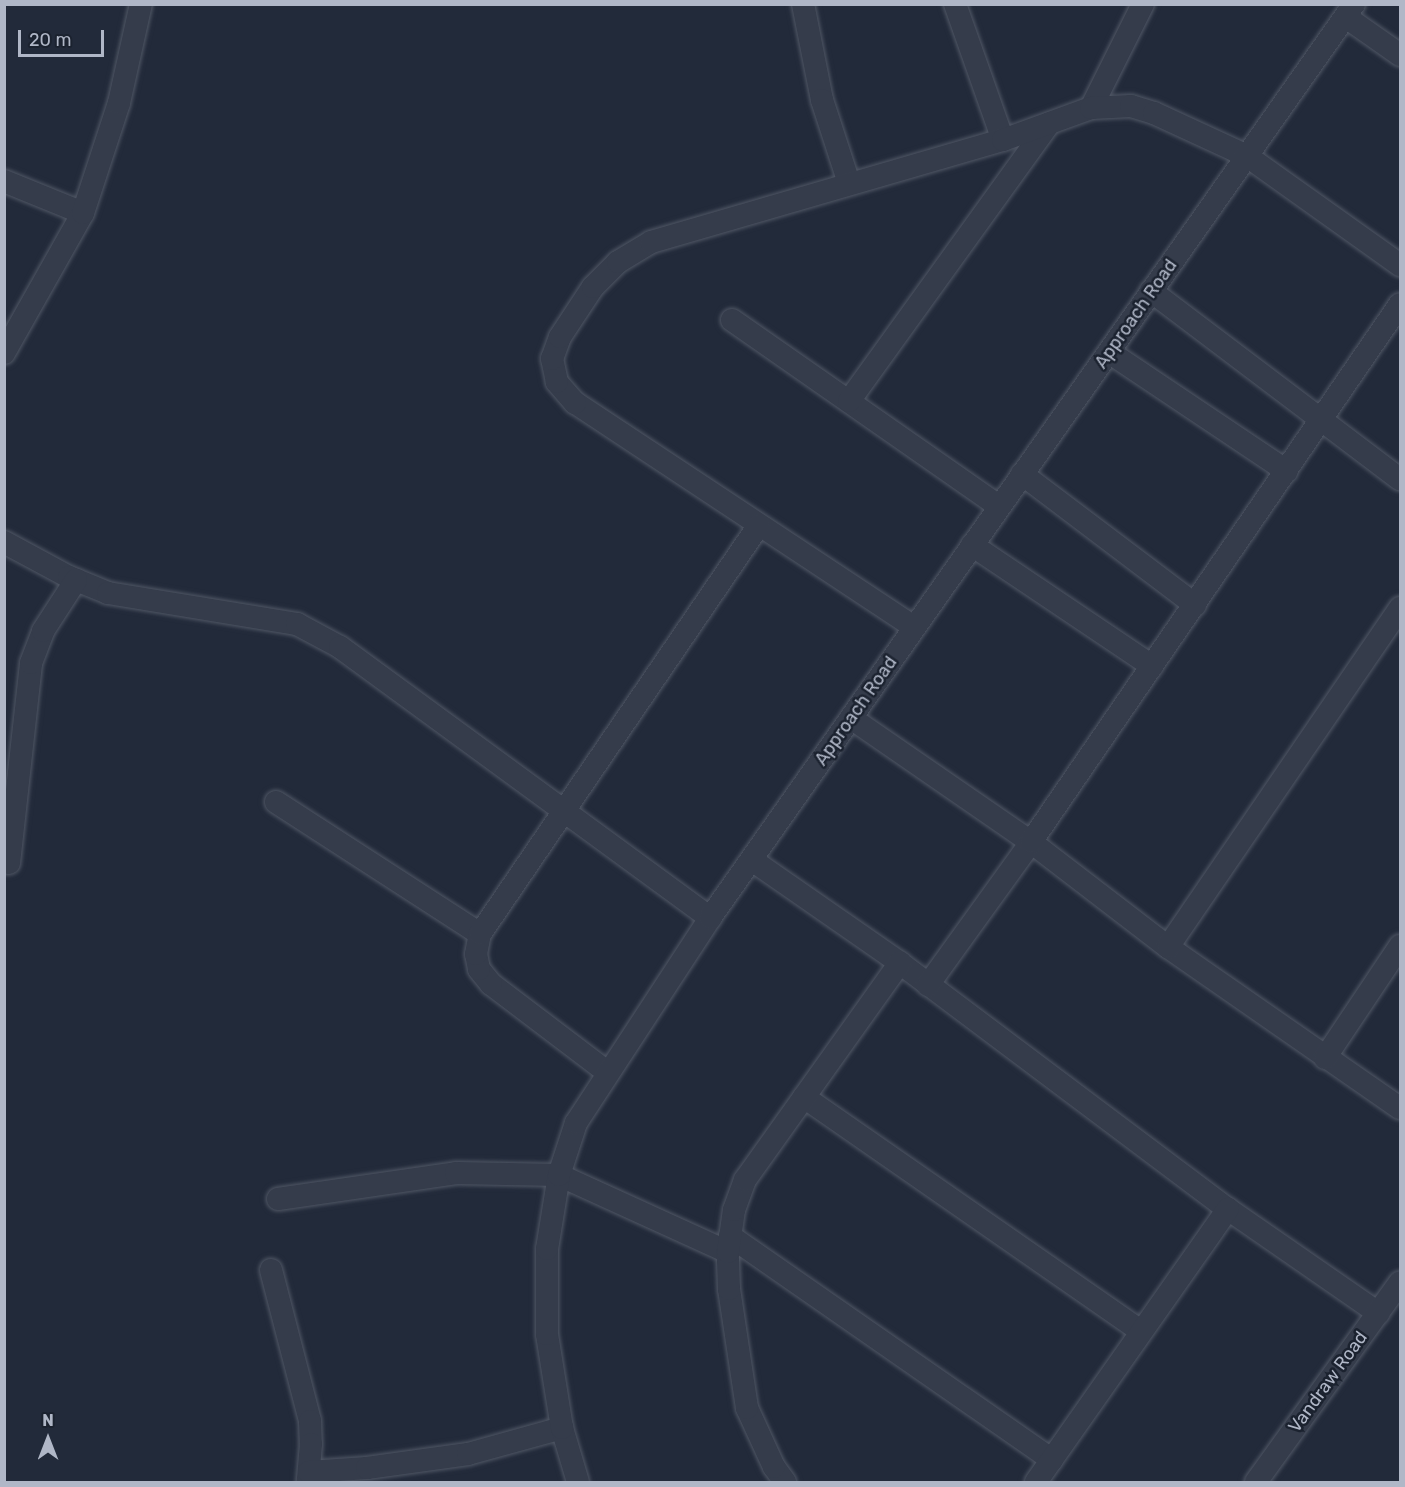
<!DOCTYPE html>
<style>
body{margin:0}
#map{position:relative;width:1405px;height:1487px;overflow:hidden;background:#222a3a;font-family:Rubik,sans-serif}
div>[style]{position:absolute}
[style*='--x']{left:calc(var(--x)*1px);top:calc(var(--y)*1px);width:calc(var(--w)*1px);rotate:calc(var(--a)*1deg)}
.roads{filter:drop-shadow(0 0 2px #505765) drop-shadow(0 0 2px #505765)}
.minor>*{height:22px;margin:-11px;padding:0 11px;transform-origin:11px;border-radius:11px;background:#353c4b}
span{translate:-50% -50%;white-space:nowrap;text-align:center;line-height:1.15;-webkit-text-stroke:5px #1b222f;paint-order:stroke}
.street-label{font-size:18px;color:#b0b7c7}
.frame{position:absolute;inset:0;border:6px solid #b0b7c7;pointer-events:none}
.north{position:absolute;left:18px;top:1409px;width:60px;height:60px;-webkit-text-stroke:4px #1b222f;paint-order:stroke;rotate:0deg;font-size:16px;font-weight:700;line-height:24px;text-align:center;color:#b0b7c7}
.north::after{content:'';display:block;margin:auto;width:21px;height:27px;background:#b0b7c7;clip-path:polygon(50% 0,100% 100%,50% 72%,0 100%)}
.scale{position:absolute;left:18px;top:30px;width:86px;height:27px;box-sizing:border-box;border:3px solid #b0b7c7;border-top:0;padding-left:8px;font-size:18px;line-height:21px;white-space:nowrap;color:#b0b7c7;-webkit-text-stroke:4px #1b222f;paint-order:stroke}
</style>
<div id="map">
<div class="roads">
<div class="minor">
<div style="--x:803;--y:4;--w:98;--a:78.8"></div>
<div style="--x:822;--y:100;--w:87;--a:72"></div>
<div style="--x:955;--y:4;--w:144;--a:70.6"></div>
<div style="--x:1346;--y:17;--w:66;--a:35.1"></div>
<div style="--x:1091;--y:108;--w:116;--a:-63.4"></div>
<div style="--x:4;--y:181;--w:85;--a:22.1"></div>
<div style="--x:1151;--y:291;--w:312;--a:37.1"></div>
<div style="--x:732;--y:320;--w:325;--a:34.9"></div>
<div style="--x:1109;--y:352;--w:214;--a:33.8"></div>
<div style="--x:4;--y:353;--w:161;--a:-60.6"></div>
<div style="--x:83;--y:213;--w:116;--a:-71.9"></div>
<div style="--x:119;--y:103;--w:101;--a:-77.5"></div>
<div style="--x:849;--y:401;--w:342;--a:-54.2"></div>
<div style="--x:1022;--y:474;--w:217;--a:37.1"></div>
<div style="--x:4;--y:542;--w:74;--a:28.3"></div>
<div style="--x:69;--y:577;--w:42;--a:22.3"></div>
<div style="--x:108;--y:593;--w:192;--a:9.3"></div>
<div style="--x:297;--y:624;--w:49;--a:28.1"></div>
<div style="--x:340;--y:647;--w:459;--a:36.2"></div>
<div style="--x:972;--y:545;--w:217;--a:33.9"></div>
<div style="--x:914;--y:627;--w:406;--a:-146.5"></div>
<div style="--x:575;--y:403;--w:28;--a:-131"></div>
<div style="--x:557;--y:382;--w:24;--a:-102"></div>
<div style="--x:552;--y:359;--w:23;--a:-70"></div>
<div style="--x:560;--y:337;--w:60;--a:-56.6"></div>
<div style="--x:593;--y:287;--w:35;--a:-45"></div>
<div style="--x:618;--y:262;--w:39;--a:-31"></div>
<div style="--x:651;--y:242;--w:366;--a:-16.2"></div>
<div style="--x:1003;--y:140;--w:94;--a:-20"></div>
<div style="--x:1091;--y:108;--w:40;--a:-2.9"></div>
<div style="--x:1131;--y:106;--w:24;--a:17"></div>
<div style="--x:1154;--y:113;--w:102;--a:24.8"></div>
<div style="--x:1247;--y:156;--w:188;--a:35.5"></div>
<div style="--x:851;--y:718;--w:219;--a:34.6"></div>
<div style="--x:1031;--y:842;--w:173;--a:37.5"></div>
<div style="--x:1168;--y:947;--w:282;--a:34.8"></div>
<div style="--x:276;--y:802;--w:243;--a:32.9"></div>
<div style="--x:752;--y:860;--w:180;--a:34.8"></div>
<div style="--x:900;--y:963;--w:410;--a:36.9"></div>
<div style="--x:1228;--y:1209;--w:183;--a:34.7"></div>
<div style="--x:9;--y:863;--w:201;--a:-83.7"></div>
<div style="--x:31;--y:663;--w:34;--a:-69"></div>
<div style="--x:43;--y:631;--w:61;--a:-57.1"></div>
<div style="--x:1168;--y:947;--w:411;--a:-55.6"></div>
<div style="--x:928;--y:985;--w:176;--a:-54.2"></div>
<div style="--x:1031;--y:842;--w:652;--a:-55.55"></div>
<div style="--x:1325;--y:1058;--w:135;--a:-56.2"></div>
<div style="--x:607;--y:1072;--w:146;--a:-142.8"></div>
<div style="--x:491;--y:984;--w:19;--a:-129"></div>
<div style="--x:479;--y:969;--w:15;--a:-101"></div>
<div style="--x:476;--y:954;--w:20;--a:-79"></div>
<div style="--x:480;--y:934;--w:495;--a:-55.7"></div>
<div style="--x:804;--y:1097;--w:410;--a:34.8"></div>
<div style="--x:278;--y:1199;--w:180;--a:-8.3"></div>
<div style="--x:456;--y:1173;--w:103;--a:1.1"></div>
<div style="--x:559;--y:1175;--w:186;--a:24.5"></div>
<div style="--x:730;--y:1236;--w:392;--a:34.8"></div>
<div style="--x:271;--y:1270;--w:156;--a:75.5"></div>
<div style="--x:310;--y:1421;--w:23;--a:88"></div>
<div style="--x:311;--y:1444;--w:38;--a:95"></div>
<div style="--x:309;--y:1472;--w:58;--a:-3.9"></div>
<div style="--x:367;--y:1468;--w:102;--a:-7.9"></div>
<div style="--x:468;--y:1454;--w:98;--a:-15.5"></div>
<div style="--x:578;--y:1482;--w:56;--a:-106.5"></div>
<div style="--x:562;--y:1428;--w:95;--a:-99.1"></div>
<div style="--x:547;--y:1334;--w:85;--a:-90"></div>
<div style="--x:547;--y:1249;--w:75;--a:-80.8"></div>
<div style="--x:559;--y:1175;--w:55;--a:-71.9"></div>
<div style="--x:576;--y:1123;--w:245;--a:-56.8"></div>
<div style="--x:710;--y:918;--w:1118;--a:-54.83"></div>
<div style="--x:785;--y:1482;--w:19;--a:-126"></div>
<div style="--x:774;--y:1467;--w:65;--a:-114.6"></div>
<div style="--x:747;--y:1408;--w:120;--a:-98.6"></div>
<div style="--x:729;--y:1289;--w:37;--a:-92"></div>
<div style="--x:728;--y:1252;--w:42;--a:-81.9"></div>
<div style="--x:734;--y:1210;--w:32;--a:-70"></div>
<div style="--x:745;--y:1180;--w:267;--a:-54.5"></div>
<div style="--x:1036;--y:1482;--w:334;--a:-54.9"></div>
<div style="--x:1256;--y:1482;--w:246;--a:-54.2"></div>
</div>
</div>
<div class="street-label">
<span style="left:1136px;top:314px;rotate:-55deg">Approach Road</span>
<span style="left:856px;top:711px;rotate:-55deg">Approach Road</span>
<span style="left:1328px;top:1382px;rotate:-54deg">Vandraw Road</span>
</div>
<div class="frame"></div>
<div class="north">N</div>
<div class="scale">20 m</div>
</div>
